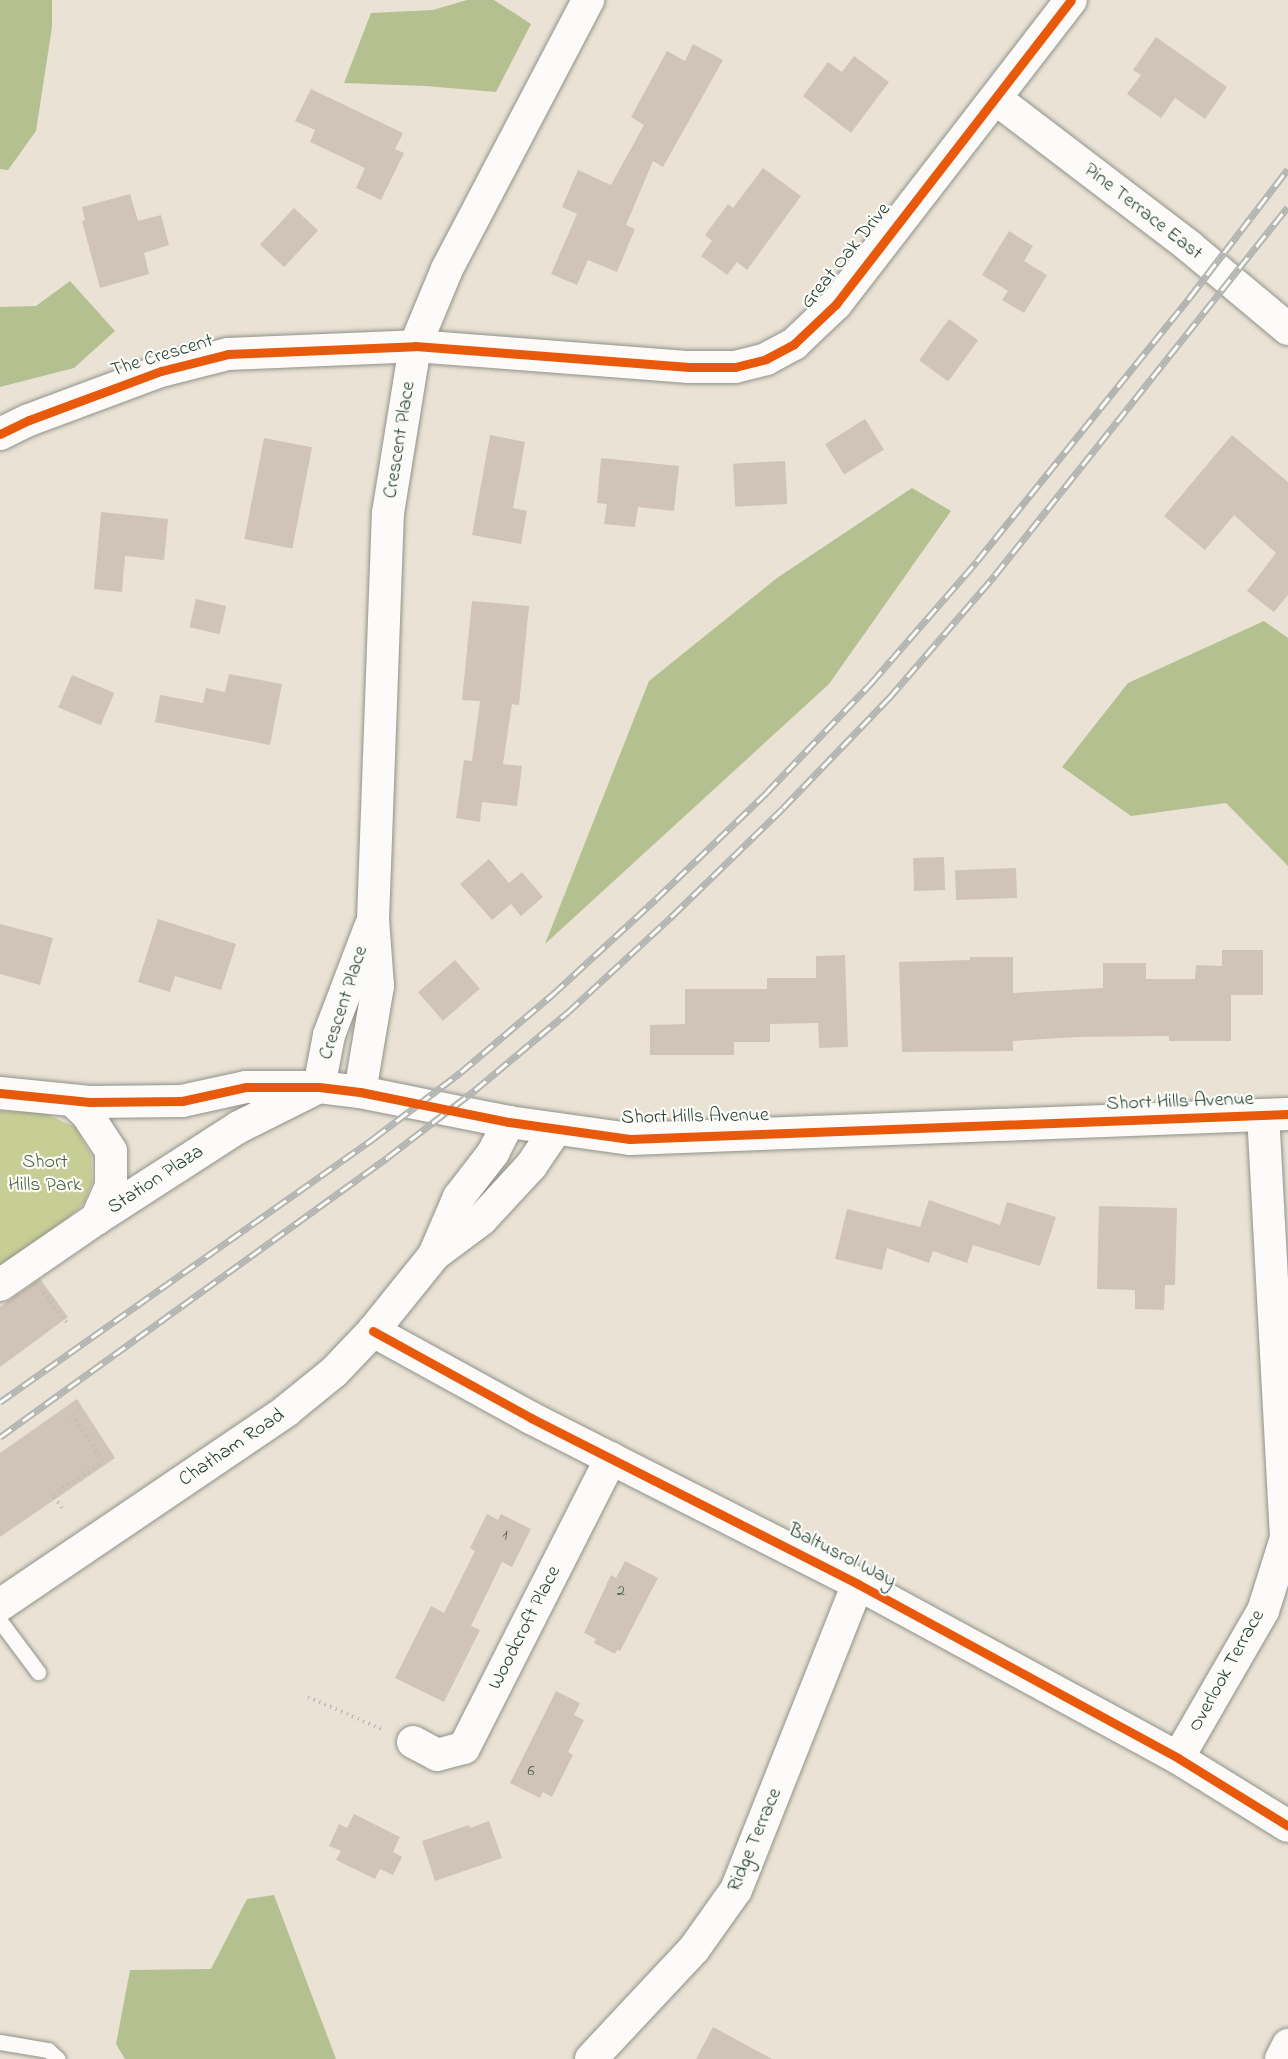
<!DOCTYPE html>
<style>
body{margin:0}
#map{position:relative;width:1288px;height:2059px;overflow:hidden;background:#eae3d5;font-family:"Indie Flower",sans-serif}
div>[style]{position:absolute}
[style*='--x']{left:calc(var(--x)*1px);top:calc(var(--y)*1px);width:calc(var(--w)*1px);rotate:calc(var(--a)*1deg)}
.green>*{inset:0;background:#c7ce95}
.forest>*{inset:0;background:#b4c08f}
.building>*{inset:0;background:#cfc4b7;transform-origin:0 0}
.path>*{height:4px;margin-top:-2px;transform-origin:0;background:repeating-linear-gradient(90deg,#bdbebc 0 1.5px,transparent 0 6px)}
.roads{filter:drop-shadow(0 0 2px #909289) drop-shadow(0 0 2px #909289)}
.lane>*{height:15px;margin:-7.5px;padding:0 7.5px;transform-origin:7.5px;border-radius:7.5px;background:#fcfbf9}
.street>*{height:32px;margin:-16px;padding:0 16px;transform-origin:16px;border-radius:16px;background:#fcfbf9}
.rail>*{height:7px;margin-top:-3.5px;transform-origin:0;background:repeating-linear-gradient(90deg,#fdfcf7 0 14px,#b3b5b2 0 28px);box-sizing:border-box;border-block:2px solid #b3b5b2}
.cycleway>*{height:9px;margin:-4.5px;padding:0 4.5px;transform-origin:4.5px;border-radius:4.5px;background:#e8590c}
span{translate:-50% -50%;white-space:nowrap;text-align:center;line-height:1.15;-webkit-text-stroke:4.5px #fdfcf7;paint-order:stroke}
.number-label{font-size:16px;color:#4b5f55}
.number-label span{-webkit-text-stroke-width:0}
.street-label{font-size:20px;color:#1f3d34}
.park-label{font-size:20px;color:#496341}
</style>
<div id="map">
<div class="green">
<div style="clip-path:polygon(0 1111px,42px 1112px,75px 1127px,91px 1155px,92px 1182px,84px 1203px,68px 1218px,0 1266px)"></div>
</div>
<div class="forest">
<div style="clip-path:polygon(0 0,52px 0,52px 27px,36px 131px,8px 170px,0 169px)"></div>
<div style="clip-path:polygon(467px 0,494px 0,531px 24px,496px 92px,426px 86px,344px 83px,371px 13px,433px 10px)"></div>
<div style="clip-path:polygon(70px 281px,115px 331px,74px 368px,0 387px,0 307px,36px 306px)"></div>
<div style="clip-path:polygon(912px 488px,951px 511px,829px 684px,545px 944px,649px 681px,777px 578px)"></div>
<div style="clip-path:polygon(1264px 621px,1288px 638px,1288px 866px,1226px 803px,1131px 816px,1062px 767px,1128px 683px)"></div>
<div style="clip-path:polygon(274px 1895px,336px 2059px,125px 2059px,116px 2044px,130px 1970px,211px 1969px,247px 1899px)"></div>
</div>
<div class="building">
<div style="clip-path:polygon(1156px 37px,1227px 87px,1205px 119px,1175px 98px,1161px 118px,1127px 94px,1141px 75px,1133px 70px)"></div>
<div style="clip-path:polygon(693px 44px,723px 60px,663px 167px,653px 161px,626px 225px,635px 229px,617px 272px,588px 260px,577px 285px,551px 274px,577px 214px,562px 207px,578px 170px,611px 185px,644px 125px,631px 117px,667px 51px,685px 61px)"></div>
<div style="clip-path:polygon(854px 56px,889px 82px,851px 133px,803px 96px,828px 62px,842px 72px)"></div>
<div style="clip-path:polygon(311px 89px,403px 133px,395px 149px,404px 153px,381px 200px,356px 188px,365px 168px,310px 142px,315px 130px,295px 121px)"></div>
<div style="clip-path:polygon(763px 168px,801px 196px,747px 270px,737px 262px,727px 275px,701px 256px,712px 241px,705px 235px,728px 204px,733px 208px)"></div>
<div style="clip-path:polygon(130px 194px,138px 221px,161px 215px,169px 245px,144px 253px,149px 274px,100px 288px,82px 221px,85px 220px,82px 207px)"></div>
<div style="left:294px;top:208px;width:33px;height:50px;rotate:43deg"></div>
<div style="clip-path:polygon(1009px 231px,1033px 246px,1024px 261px,1047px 275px,1024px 313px,1002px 300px,1008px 291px,982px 275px)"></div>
<div style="left:949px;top:319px;width:36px;height:51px;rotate:36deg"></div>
<div style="left:865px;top:419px;width:36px;height:47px;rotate:58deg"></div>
<div style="clip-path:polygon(490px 435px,525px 442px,513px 508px,527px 511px,521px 544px,472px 535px)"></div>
<div style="clip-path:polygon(1232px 435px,1288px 482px,1288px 595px,1274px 612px,1247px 591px,1276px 553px,1234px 515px,1205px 550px,1164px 516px)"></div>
<div style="left:264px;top:438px;width:49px;height:103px;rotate:11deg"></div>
<div style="clip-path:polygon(601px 458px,679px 466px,674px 511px,638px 507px,635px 527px,604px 524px,607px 504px,597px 503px)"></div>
<div style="left:785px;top:461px;width:43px;height:52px;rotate:87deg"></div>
<div style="clip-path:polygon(101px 512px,168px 519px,164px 560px,125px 556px,122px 592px,94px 589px)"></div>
<div style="left:196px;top:599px;width:31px;height:29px;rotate:13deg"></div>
<div style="clip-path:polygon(472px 601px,529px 606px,519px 705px,512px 704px,503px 764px,522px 766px,517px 806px,482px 802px,480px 822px,456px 818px,464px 760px,472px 761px,480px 701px,462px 700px)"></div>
<div style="clip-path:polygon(229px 674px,282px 684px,270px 745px,155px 722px,160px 695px,203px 703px,206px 688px,225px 692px)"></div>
<div style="left:72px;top:675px;width:46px;height:35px;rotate:23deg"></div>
<div style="left:944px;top:857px;width:33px;height:31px;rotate:88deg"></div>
<div style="clip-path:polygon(489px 859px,509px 883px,522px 872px,543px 897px,521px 916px,511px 904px,492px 920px,460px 884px)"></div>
<div style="left:1016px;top:868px;width:30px;height:61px;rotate:88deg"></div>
<div style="clip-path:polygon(158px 919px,236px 944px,221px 990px,175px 976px,170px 992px,138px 982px)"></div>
<div style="clip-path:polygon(0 924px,53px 938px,40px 985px,0 974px)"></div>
<div style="clip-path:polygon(1222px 950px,1263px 950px,1263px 995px,1231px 995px,1231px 1041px,1169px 1041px,1169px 1036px,1079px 1037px,1013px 1041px,1013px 1051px,902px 1052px,899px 962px,970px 960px,970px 957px,1013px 957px,1013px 993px,1103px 988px,1103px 963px,1146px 963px,1146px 979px,1195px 979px,1196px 965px,1222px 966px)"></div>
<div style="clip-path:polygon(845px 955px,848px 1047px,819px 1048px,818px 1023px,770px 1024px,770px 1042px,734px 1042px,734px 1055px,650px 1055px,650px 1025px,685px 1024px,685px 989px,767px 989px,767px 978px,816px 978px,816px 956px)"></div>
<div style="left:455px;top:960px;width:38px;height:49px;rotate:49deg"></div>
<div style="clip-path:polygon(929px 1200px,1000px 1225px,1007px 1202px,1056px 1217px,1040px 1266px,973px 1245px,967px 1263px,933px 1251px,929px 1263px,887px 1248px,882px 1270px,835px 1259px,847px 1209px,920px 1227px)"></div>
<div style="clip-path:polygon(1099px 1206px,1177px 1208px,1175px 1285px,1165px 1285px,1164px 1310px,1135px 1309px,1135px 1290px,1097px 1289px)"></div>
<div style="clip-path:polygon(40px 1279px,68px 1317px,0 1367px,0 1307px)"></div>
<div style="clip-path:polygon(77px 1399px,115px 1458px,0 1537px,0 1453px)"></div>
<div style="clip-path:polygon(487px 1514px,498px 1520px,501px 1514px,531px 1529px,512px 1567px,502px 1562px,471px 1626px,480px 1630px,444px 1702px,395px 1678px,431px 1606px,444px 1613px,475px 1551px,470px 1548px)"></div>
<div style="clip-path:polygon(625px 1561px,658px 1578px,620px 1651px,617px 1650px,615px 1654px,594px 1643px,596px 1639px,584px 1633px,611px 1575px,616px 1578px)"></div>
<div style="clip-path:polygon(556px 1691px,580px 1703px,574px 1715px,584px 1720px,568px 1752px,573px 1755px,552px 1797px,543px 1792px,540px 1798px,510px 1783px)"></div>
<div style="clip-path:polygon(354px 1814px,400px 1837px,393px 1852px,402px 1857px,393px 1875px,380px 1869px,375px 1879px,336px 1860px,341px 1851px,329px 1846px,339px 1824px,347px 1828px)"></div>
<div style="clip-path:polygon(489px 1821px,502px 1858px,435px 1881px,422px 1841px,469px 1825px,470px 1828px)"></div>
<div style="clip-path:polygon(713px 2027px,772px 2059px,696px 2059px)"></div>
</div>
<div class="path">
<div style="--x:43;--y:1293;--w:41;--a:50.9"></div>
<div style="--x:62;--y:1508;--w:16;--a:-125"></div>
<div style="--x:53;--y:1495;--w:60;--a:-34.2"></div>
<div style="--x:103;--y:1461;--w:58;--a:-124.5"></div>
<div style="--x:308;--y:1697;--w:83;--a:23.5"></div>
</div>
<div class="roads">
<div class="lane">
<div style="--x:0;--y:1621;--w:64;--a:53.3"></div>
<div style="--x:0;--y:2042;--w:49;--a:9.5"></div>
<div style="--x:48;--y:2050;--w:13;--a:42"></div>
</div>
<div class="street">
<div style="--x:996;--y:99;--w:244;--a:37.3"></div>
<div style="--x:1190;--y:247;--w:128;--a:39.9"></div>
<div style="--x:0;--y:434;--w:32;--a:-26"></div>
<div style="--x:29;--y:420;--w:141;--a:-20.4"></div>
<div style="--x:161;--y:371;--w:69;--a:-14.2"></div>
<div style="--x:228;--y:354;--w:187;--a:-2.4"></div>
<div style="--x:415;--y:346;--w:275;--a:4.4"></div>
<div style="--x:689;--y:367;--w:46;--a:0"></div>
<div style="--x:735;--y:367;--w:32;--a:-14"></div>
<div style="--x:766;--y:359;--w:32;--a:-28"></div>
<div style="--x:794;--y:344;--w:58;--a:-43.6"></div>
<div style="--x:836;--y:304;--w:384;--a:-52.3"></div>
<div style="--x:319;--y:1087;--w:53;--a:-79.1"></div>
<div style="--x:329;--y:1035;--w:116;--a:-69.2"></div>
<div style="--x:360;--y:1092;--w:108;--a:-80.4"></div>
<div style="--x:378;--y:986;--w:66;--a:-94.3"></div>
<div style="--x:373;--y:920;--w:407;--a:-87.9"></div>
<div style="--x:388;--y:513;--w:169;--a:-80.8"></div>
<div style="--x:415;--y:346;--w:83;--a:-67.4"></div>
<div style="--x:447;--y:269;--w:304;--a:-62.3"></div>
<div style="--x:0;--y:1093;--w:90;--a:5.7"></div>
<div style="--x:90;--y:1102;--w:92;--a:-0.6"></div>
<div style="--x:182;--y:1101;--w:66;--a:-12.3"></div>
<div style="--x:246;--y:1087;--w:73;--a:0"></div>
<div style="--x:319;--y:1087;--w:41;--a:7"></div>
<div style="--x:360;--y:1092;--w:152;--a:11.4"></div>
<div style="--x:509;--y:1122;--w:122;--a:8"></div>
<div style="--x:630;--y:1139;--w:658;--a:-2.18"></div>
<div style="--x:73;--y:1101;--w:19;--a:43"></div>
<div style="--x:87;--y:1114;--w:44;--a:57"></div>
<div style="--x:111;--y:1151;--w:35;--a:90"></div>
<div style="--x:111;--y:1186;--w:36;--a:114"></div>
<div style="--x:434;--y:1255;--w:63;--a:-66.7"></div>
<div style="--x:459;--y:1197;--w:56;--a:-52.3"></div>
<div style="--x:493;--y:1153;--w:35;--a:-63"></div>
<div style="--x:0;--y:1285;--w:116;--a:-34.5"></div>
<div style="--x:96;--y:1219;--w:170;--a:-32.8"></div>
<div style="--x:239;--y:1127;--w:83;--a:-26.6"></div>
<div style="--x:373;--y:1331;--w:180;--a:28.8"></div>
<div style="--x:531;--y:1418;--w:367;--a:26.9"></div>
<div style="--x:858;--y:1584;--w:364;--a:28.5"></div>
<div style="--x:1178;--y:1758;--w:129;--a:31.7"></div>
<div style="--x:0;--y:1605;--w:346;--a:-34.1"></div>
<div style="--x:286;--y:1411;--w:62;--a:-39.1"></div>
<div style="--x:334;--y:1372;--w:57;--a:-46.4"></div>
<div style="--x:373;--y:1331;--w:97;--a:-51.2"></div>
<div style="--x:434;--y:1255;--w:59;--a:-36.7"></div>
<div style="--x:481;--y:1220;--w:74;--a:-47.2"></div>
<div style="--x:531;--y:1166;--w:45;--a:-56"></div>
<div style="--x:413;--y:1742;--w:27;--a:28"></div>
<div style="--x:437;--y:1755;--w:28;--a:-15"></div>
<div style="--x:464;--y:1748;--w:325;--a:-63.1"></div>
<div style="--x:1178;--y:1758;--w:170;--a:-60"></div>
<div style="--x:1263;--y:1611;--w:77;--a:-72.5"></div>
<div style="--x:1286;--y:1538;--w:422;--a:-93.1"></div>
<div style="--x:591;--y:2059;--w:151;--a:-46.9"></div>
<div style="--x:694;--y:1949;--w:72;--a:-54.6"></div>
<div style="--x:736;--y:1890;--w:329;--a:-68.3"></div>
<div style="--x:1281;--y:2059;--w:16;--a:-63"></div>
</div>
</div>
<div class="rail">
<div style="--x:0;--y:1402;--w:458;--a:-35.2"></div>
<div style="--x:374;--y:1138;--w:109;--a:-37.2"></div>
<div style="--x:461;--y:1072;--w:121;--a:-40.3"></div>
<div style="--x:553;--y:994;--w:140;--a:-42.7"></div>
<div style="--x:656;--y:899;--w:154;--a:-43.9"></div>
<div style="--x:767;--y:792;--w:152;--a:-46.3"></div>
<div style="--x:872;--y:682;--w:160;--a:-49"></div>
<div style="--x:977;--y:561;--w:339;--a:-51.1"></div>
<div style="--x:1190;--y:297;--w:161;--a:-52.6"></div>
<div style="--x:0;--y:1437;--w:478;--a:-35.8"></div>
<div style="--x:388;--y:1157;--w:110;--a:-37.6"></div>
<div style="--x:475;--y:1090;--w:121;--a:-40"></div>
<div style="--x:568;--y:1012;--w:142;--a:-42.7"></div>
<div style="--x:672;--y:916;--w:155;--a:-44.2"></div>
<div style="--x:783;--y:808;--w:153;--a:-46.1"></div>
<div style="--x:889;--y:698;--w:162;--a:-49.2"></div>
<div style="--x:995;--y:575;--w:470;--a:-51.5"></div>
</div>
<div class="cycleway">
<div style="--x:0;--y:434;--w:32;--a:-26"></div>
<div style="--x:29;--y:420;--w:141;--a:-20.4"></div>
<div style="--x:161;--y:371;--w:69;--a:-14.2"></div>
<div style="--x:228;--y:354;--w:187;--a:-2.4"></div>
<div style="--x:415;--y:346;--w:275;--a:4.4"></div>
<div style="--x:689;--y:367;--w:46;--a:0"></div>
<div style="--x:735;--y:367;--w:32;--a:-14"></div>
<div style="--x:766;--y:359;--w:32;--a:-28"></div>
<div style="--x:794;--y:344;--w:58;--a:-43.6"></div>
<div style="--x:836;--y:304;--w:384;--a:-52.3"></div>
<div style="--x:0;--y:1093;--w:90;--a:5.7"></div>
<div style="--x:90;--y:1102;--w:92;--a:-0.6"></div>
<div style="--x:182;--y:1101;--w:66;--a:-12.3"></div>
<div style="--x:246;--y:1087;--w:73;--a:0"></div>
<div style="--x:319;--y:1087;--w:41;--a:7"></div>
<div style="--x:360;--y:1092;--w:152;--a:11.4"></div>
<div style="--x:509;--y:1122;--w:122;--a:8"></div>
<div style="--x:630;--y:1139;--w:658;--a:-2.18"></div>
<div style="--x:373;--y:1331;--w:180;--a:28.8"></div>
<div style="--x:531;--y:1418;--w:367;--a:26.9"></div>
<div style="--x:858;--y:1584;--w:364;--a:28.5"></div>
<div style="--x:1178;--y:1758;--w:129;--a:31.7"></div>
</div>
<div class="number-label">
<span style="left:505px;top:1535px">1</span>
<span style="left:621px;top:1591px">2</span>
<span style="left:531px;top:1771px">6</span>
</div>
<div class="street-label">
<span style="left:1143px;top:212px;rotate:38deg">Pine Terrace East</span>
<span style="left:846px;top:256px;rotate:-51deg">Great Oak Drive</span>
<span style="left:162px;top:356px;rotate:-17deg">The Crescent</span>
<span style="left:400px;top:440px;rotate:-81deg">Crescent Place</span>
<span style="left:344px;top:1003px;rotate:-72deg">Crescent Place</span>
<span style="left:1180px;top:1102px;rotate:-2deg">Short Hills Avenue</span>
<span style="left:695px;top:1117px;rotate:-1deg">Short Hills Avenue</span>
<span style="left:156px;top:1180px;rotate:-33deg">Station Plaza</span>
<span style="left:232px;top:1448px;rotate:-34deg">Chatham Road</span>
<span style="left:842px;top:1556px;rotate:27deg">Baltusrol Way</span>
<span style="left:525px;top:1628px;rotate:-63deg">Woodcroft Place</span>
<span style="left:1227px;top:1671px;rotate:-61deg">Overlook Terrace</span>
<span style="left:755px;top:1840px;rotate:-67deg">Ridge Terrace</span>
</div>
<div class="park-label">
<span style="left:45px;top:1174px">Short<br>Hills Park</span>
</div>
</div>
